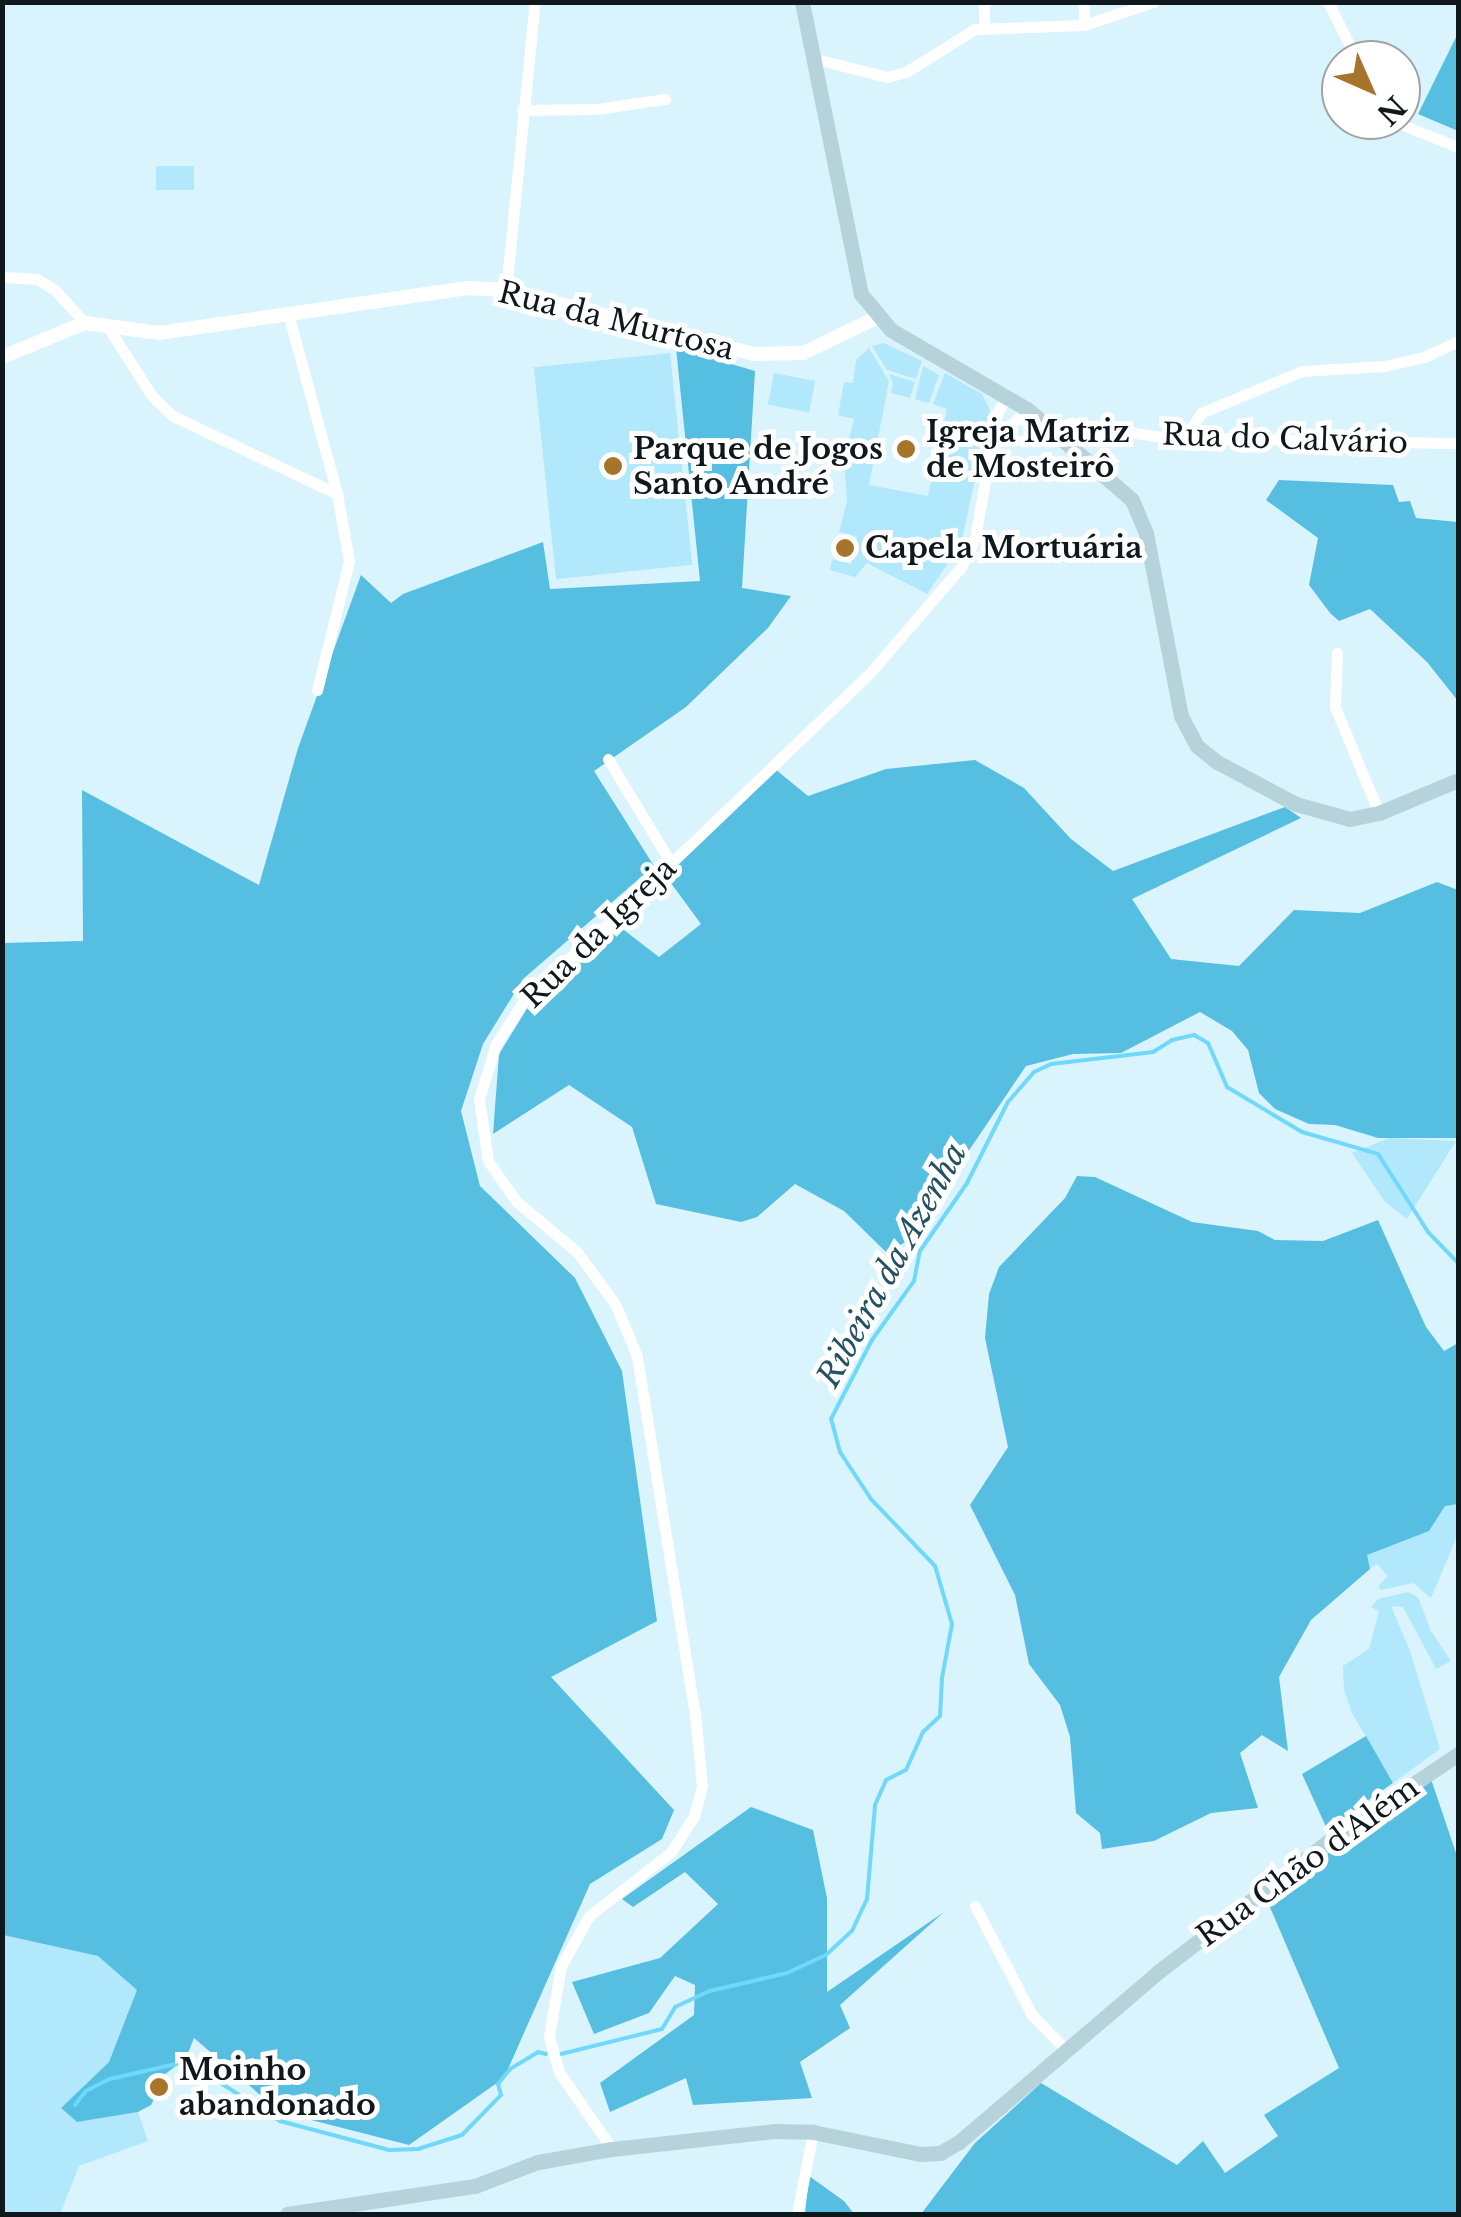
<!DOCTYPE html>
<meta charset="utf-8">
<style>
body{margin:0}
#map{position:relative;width:1461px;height:2217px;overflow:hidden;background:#daf4fd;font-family:"Libre Baskerville",serif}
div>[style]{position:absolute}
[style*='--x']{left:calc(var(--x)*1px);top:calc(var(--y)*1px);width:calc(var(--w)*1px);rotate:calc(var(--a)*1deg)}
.green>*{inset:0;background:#b2e8fc;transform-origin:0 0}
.forest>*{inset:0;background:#56bfe1}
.stream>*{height:4px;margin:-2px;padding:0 2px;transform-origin:2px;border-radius:2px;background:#70d8fb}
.minor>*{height:11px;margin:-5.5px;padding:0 5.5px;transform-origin:5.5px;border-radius:5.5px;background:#fff}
.tertiary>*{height:14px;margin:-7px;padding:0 7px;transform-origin:7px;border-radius:7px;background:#fff}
.secondary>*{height:15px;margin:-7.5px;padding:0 7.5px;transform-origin:7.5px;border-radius:7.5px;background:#b6d3dc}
.dots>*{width:28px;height:28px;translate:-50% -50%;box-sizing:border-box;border:5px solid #fff;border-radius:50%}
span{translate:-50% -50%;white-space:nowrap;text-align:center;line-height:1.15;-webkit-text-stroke:10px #fff;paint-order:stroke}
.street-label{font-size:30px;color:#0f181c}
.poi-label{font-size:30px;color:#0f181c;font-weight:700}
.left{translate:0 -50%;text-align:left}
.water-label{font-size:32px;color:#245260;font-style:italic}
.frame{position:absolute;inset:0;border:5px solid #0f181c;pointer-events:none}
.north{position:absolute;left:1321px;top:40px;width:100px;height:100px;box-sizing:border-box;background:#fff;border:2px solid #9fa3a4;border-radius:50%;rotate:135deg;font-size:28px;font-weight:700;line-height:40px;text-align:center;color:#0f181c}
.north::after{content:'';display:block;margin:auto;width:35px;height:45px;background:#a6742b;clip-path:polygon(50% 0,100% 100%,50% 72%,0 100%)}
</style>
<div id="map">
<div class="green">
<div style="left:156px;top:166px;width:38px;height:24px"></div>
<div style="clip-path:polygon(884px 343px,922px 361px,916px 379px,887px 370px,872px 346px)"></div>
<div style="clip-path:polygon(869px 348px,889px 381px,869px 485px,928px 496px,947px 409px,933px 404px,945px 373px,982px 394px,990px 410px,961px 544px,927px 594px,867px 563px,855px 577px,830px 570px,832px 559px,851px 564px,857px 537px,839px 532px,847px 501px,844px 460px,854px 419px,838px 415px,844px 382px,853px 383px,856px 360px)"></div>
<div style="left:670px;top:353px;width:213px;height:137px;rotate:84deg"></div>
<div style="clip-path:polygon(923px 366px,939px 375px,929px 403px,915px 399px)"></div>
<div style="left:774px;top:373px;width:42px;height:32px;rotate:11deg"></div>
<div style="clip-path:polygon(889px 374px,915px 382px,910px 398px,891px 393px,893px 383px)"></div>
<div style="clip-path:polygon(1389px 1138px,1456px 1141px,1407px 1219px,1385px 1202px,1352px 1153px)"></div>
<div style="clip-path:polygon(1458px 1504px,1458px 1534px,1431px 1598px,1413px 1583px,1381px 1590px,1378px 1586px,1388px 1576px,1377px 1564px,1370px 1569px,1366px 1555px,1428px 1531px,1445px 1506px)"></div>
<div style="clip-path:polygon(1408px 1592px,1418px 1597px,1431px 1631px,1451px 1661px,1436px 1669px,1403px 1607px,1391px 1606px,1410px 1651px,1440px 1749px,1393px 1783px,1352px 1713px,1344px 1690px,1343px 1666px,1369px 1649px,1379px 1611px,1371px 1607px,1378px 1599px)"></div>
<div style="clip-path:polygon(3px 1935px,98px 1956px,138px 1990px,109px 2062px,61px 2108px,77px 2122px,138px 2112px,148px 2141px,79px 2166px,60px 2214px,3px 2214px)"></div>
</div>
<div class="forest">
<div style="clip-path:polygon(1458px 33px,1458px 131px,1418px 114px)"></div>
<div style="clip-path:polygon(676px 348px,755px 371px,742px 588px,791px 596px,768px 628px,686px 707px,594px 771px,654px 866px,523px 979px,483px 1044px,461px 1111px,480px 1186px,575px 1278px,622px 1371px,657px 1621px,551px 1677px,674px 1810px,662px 1839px,590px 1884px,504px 2078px,409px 2145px,280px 2112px,194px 2038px,186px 2058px,146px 2089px,154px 2099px,151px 2105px,138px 2112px,77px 2122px,61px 2108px,109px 2062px,137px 1990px,98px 1956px,3px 1935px,2px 943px,83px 941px,82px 790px,259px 885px,298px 748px,361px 575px,391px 603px,403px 594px,543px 542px,550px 589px,700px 581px)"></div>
<div style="clip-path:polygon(1279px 480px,1393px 485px,1399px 502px,1410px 501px,1416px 518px,1458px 522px,1458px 701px,1427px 662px,1370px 609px,1339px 621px,1330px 613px,1309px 585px,1318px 538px,1266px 500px)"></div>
<div style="clip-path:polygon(975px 760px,1024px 788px,1071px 839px,1113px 871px,1285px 807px,1301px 818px,1132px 899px,1171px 959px,1239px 966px,1294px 910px,1360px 913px,1437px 882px,1458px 890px,1458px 1138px,1378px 1138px,1335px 1125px,1309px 1124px,1275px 1109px,1259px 1093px,1248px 1050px,1232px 1031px,1200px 1012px,1121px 1053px,1073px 1054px,1026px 1066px,908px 1241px,886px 1252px,844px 1211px,795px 1184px,757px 1217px,741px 1222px,656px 1204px,632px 1127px,569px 1085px,493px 1134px,499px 1054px,528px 1007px,620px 927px,659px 957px,701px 924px,665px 875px,775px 769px,808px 796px,886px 769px)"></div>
<div style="clip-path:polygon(1077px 1176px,1095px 1177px,1192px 1222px,1258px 1231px,1275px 1240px,1323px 1241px,1378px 1220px,1426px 1327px,1444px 1351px,1458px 1343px,1458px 1504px,1445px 1506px,1429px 1531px,1367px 1555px,1370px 1569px,1311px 1620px,1279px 1677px,1288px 1751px,1262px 1735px,1240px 1753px,1258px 1808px,1211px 1813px,1154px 1841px,1102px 1849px,1100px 1833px,1076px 1813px,1070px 1737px,1060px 1705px,1029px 1664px,1015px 1595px,970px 1505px,1008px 1447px,985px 1338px,989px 1294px,999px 1267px,1065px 1198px)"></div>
<div style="clip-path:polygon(1366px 1736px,1393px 1783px,1327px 1829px,1302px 1774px)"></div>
<div style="clip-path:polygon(1431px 1779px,1458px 1859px,1458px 2214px,921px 2214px,975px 2143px,1041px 2083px,1177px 2165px,1203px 2141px,1225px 2173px,1278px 2136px,1264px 2115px,1339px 2068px,1266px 1898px)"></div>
<div style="clip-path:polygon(751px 1807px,813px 1830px,827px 1898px,827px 1992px,944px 1912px,840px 2005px,850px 2028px,800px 2062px,812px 2098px,693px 2105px,686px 2078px,610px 2112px,600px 2083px,694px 2015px,695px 1985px,675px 1976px,649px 2013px,594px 2034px,572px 1982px,660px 1958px,718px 1904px,685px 1872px,633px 1907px,622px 1899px)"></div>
<div style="clip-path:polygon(809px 2176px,844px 2201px,854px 2214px,805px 2214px)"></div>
</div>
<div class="stream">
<div style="--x:561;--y:2054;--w:104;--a:-13.9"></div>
<div style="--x:662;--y:2029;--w:26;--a:-59"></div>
<div style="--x:675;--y:2007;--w:38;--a:-25"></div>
<div style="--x:710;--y:1991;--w:79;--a:-13.2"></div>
<div style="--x:787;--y:1973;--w:43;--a:-24.8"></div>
<div style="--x:826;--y:1955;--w:35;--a:-43"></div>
<div style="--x:852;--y:1931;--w:35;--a:-65"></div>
<div style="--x:867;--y:1899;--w:94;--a:-85.1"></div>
<div style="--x:875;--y:1805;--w:27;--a:-66"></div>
<div style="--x:886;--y:1780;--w:22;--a:-27"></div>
<div style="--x:906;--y:1770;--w:42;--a:-65.9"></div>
<div style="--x:923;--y:1732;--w:23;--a:-43"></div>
<div style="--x:940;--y:1716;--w:38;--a:-87"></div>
<div style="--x:942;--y:1678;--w:55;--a:-79.5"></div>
<div style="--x:952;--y:1624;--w:60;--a:-106.3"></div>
<div style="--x:935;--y:1566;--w:93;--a:-133.7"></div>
<div style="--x:871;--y:1499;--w:56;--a:-123.4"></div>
<div style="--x:840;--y:1452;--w:34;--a:-105"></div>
<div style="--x:831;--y:1419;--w:89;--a:-62.6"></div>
<div style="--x:872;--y:1340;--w:72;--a:-54.6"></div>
<div style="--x:914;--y:1281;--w:31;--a:-79"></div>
<div style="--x:920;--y:1251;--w:83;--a:-55.3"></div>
<div style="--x:967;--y:1183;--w:91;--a:-63.2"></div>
<div style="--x:1008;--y:1102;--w:40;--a:-49"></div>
<div style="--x:1034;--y:1072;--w:19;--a:-25"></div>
<div style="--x:1051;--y:1064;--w:103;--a:-6.7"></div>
<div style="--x:1153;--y:1052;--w:22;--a:-32"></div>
<div style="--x:1172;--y:1040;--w:23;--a:-13"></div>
<div style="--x:1194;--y:1035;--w:16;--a:30"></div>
<div style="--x:1208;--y:1043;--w:48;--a:66.6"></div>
<div style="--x:1227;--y:1087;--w:87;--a:31"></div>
<div style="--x:1302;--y:1132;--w:79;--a:16.1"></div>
<div style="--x:1378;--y:1154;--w:93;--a:57.3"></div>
<div style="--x:1428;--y:1232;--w:43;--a:45.9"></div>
<div style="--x:205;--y:2073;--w:89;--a:32.6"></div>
<div style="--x:280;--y:2121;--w:113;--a:14.9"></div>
<div style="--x:389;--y:2150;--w:29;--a:-2"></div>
<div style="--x:418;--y:2149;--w:46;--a:-17.7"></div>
<div style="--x:462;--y:2135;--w:56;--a:-45.7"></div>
<div style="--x:501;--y:2095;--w:11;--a:-105"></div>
<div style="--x:498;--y:2084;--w:19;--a:-51"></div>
<div style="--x:510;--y:2069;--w:33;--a:-31"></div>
<div style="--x:538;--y:2052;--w:8;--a:14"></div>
<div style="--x:75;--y:2105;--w:18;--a:-52"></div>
<div style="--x:86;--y:2091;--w:27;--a:-27"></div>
<div style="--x:110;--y:2079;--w:72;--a:-12.9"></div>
<div style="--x:180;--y:2063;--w:15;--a:20"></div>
</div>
<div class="minor">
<div style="--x:984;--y:2;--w:27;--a:90"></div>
<div style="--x:1328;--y:2;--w:65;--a:63.4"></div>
<div style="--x:1084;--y:25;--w:23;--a:-90"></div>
<div style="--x:816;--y:59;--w:73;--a:14.2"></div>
<div style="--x:887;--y:77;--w:20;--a:-15"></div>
<div style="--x:906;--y:72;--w:81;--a:-31.9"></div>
<div style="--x:975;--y:29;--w:109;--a:-2.1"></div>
<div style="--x:1084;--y:25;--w:73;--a:-18.4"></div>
<div style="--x:522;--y:110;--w:75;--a:-0.8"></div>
<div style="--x:597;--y:109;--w:69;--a:-8.4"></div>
<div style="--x:1390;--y:120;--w:73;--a:21.7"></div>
<div style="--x:2;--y:277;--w:35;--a:3"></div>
<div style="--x:37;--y:279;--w:21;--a:31"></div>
<div style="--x:55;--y:290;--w:45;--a:47.7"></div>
<div style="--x:506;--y:290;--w:289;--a:-84.3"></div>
<div style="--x:289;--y:317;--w:183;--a:74.8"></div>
<div style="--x:337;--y:494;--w:68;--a:79.8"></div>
<div style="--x:349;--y:561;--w:133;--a:103.9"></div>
<div style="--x:109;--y:329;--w:80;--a:57.3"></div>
<div style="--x:152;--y:396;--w:29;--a:44"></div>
<div style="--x:173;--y:416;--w:182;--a:25.4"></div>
<div style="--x:1053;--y:428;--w:18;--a:-16"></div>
<div style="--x:1070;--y:423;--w:92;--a:8.7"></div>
<div style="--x:1161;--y:437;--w:297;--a:1.2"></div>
<div style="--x:1185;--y:437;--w:29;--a:-56"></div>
<div style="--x:1201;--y:413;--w:109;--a:-22.6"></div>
<div style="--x:1302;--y:371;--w:82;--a:-3.5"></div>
<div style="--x:1384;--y:366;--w:41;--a:-12.7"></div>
<div style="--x:1424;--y:357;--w:38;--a:-25"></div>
<div style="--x:993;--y:442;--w:47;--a:-44.1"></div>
<div style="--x:1337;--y:653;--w:54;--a:92.1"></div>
<div style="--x:1335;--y:707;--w:115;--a:67.5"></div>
<div style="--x:608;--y:759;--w:122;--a:58.8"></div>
<div style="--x:975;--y:1906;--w:123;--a:62.4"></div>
<div style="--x:1032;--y:2015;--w:49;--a:45.8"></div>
<div style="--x:612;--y:2149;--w:93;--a:-124.5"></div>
<div style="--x:559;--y:2072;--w:37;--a:-106"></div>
<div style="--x:549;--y:2036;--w:71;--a:-80.3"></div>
<div style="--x:561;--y:1966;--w:57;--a:-60.8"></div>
<div style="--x:589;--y:1916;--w:104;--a:-38"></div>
<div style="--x:671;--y:1852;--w:43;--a:-57.4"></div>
<div style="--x:694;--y:1816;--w:31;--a:-75"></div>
<div style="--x:702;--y:1786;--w:71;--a:-95.6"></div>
<div style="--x:695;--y:1715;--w:364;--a:-99.2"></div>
<div style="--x:637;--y:1356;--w:56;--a:-112.9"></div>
<div style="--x:615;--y:1304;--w:64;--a:-126.2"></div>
<div style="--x:577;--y:1252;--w:78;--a:-140.2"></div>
<div style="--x:517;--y:1202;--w:50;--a:-125.3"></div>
<div style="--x:488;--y:1161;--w:63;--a:-98.3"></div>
<div style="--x:479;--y:1099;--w:58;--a:-72.8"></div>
<div style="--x:496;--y:1044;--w:59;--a:-57.4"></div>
<div style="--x:528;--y:994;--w:96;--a:-41.2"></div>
<div style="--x:600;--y:931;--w:372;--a:-43.7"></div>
<div style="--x:869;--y:674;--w:141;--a:-49.3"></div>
<div style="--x:961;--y:567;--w:32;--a:-64"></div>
<div style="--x:975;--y:538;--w:127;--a:-80"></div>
<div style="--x:997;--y:413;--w:19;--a:-58"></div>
<div style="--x:797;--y:2214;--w:84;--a:-79"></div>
</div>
<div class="tertiary">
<div style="--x:2;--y:357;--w:90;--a:-22.3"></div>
<div style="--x:85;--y:323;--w:75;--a:7.7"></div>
<div style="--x:159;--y:333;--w:310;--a:-8.3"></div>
<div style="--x:466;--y:288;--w:40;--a:2.9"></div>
<div style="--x:506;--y:290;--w:255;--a:14.5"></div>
<div style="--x:753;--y:354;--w:50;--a:-1.1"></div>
<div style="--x:803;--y:353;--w:83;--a:-25.6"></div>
</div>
<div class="secondary">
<div style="--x:802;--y:2;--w:298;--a:78.6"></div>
<div style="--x:861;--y:294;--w:47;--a:50.2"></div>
<div style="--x:891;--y:330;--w:157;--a:30.2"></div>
<div style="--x:1027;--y:409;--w:139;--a:40.9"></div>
<div style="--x:1132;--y:500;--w:36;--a:67"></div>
<div style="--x:1146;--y:533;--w:186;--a:79.2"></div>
<div style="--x:1181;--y:716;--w:34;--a:62"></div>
<div style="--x:1197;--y:746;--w:26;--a:39"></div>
<div style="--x:1217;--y:762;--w:89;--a:28"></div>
<div style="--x:1296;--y:804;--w:56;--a:15.5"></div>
<div style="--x:1350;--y:819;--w:30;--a:-12"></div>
<div style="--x:1379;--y:813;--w:86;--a:-22.7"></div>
<div style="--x:287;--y:2214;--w:190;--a:-8.5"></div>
<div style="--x:475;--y:2186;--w:67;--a:-20.9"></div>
<div style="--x:538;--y:2162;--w:75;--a:-10"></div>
<div style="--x:612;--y:2149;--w:163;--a:-6.3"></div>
<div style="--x:774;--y:2131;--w:39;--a:1"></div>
<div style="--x:813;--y:2132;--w:109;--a:11.6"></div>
<div style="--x:920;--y:2154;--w:20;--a:-3"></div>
<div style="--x:940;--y:2153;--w:22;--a:-30"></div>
<div style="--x:959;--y:2142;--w:262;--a:-40.5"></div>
<div style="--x:1158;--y:1972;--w:215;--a:-37.5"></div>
<div style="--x:1329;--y:1841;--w:156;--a:-34"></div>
</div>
<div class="dots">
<div style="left:906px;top:449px;background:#a6742b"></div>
<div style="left:613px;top:466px;background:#a6742b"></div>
<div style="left:845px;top:548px;background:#a6742b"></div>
<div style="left:159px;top:2087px;background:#a6742b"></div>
</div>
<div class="street-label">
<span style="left:616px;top:321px;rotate:14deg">Rua da Murtosa</span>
<span style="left:1285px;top:439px;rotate:2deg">Rua do Calvário</span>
<span style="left:599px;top:933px;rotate:-44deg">Rua da Igreja</span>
<span style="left:1308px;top:1862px;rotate:-36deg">Rua Chão d'Além</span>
</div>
<div class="poi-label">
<span class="left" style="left:926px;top:449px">Igreja Matriz<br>de Mosteirô</span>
<span class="left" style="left:633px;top:466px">Parque de Jogos<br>Santo André</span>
<span class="left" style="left:865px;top:548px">Capela Mortuária</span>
<span class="left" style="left:179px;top:2087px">Moinho<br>abandonado</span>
</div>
<div class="water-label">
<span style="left:892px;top:1265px;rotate:-61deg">Ribeira da Azenha</span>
</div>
<div class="frame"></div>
<div class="north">N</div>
</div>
